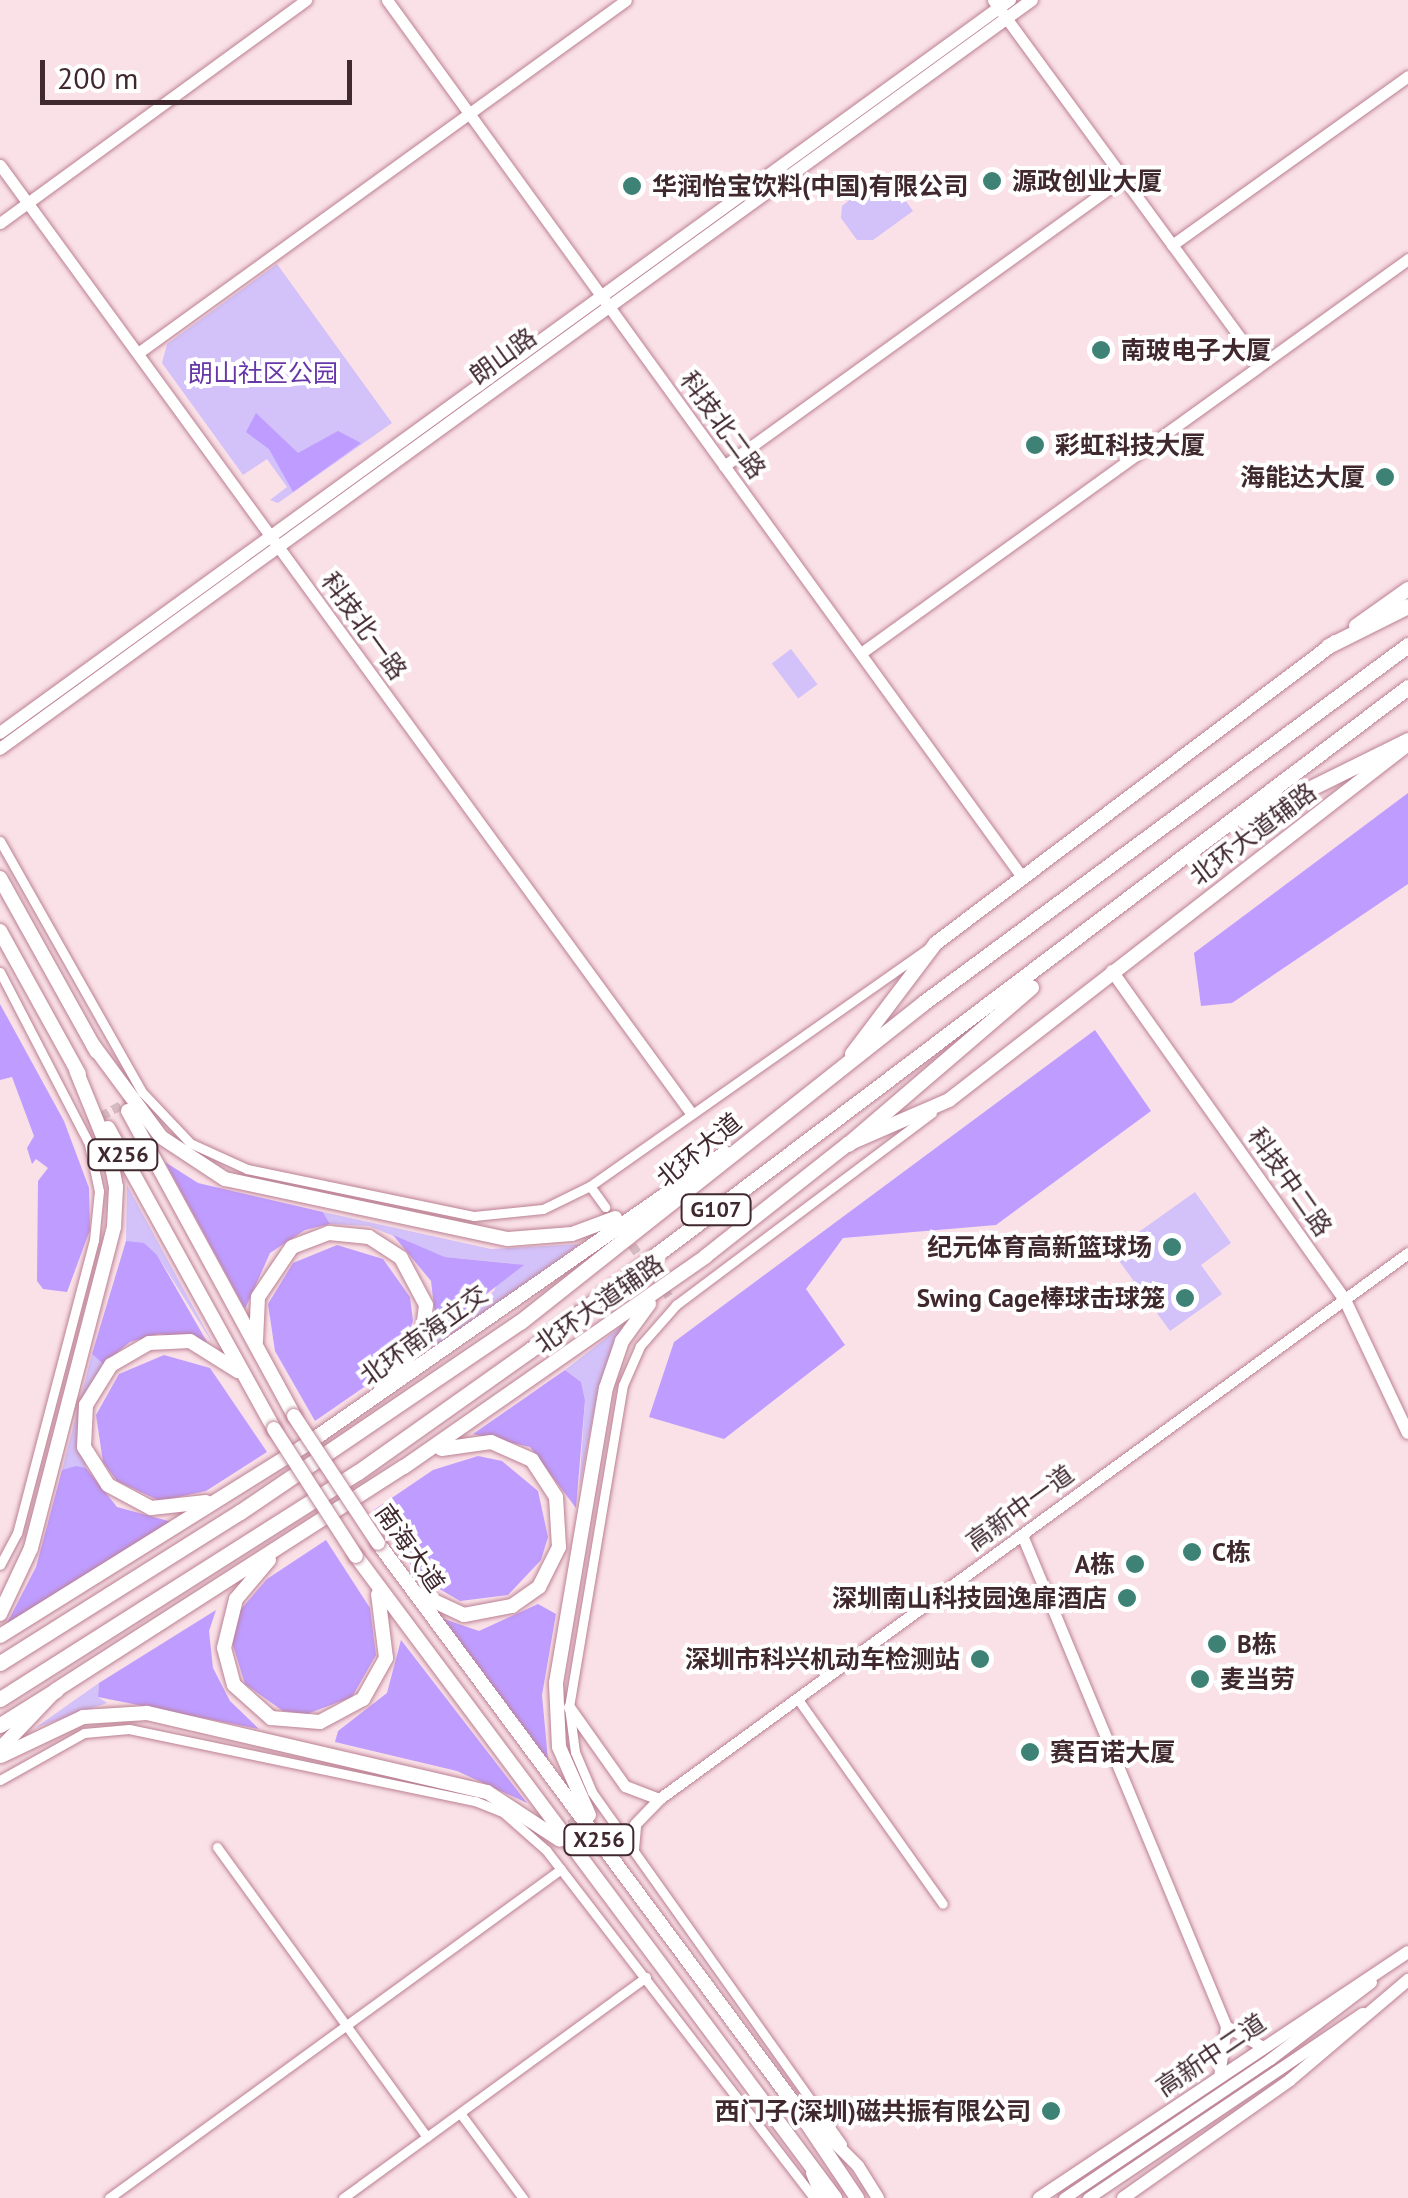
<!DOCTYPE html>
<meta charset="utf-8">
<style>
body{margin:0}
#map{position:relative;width:1408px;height:2198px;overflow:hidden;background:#fae0e7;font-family:"PT Sans","Noto Sans SC",sans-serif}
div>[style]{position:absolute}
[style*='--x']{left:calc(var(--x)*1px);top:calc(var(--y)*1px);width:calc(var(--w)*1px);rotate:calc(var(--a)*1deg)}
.green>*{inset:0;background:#d3c1f9;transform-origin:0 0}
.forest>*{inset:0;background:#bf9cff}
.minor-tunnel>*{height:9px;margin-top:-4.5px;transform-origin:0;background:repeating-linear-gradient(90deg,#d5bbc2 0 9px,transparent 0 13.5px)}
.roads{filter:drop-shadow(0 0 2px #bb8193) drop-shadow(0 0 2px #bb8193)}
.minor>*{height:9px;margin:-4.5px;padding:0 4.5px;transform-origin:4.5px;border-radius:4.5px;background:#fff}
.tertiary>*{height:11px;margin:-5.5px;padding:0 5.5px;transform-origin:5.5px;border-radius:5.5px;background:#fff}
.secondary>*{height:12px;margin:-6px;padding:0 6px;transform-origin:6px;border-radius:6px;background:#fff}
.primary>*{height:14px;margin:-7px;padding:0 7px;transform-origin:7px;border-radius:7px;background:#fff}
.trunk>*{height:15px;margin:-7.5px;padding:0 7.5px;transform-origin:7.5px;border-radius:7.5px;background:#fff}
.bridges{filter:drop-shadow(0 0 2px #bb8193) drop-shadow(0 0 2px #bb8193)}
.primary-bridge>*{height:14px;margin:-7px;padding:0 7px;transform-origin:7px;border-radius:7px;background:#fff}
.dots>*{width:28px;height:28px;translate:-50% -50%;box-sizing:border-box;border:5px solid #fff;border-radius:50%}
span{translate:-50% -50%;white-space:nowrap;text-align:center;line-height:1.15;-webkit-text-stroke:8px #fff;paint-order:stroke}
.shield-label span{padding:2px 8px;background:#fff;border:2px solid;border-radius:8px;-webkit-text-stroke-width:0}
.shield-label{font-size:22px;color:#40282f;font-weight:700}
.poi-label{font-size:25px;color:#40282f;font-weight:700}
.left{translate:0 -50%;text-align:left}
.right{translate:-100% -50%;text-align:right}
.street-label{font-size:25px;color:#40282f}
.park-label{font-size:25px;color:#6737a8}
.scale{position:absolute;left:40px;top:60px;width:312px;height:45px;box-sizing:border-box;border:5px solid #40282f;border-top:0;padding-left:12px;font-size:30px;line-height:35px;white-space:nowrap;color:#40282f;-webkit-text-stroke:8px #fff;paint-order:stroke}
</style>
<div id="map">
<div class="green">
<div style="clip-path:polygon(885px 172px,913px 211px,873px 240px,857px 240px,841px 218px,842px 206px)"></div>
<div style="clip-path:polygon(277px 264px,392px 423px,278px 503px,270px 500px,287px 487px,267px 459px,243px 475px,162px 363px,167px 344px)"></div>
<div style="left:791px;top:649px;width:44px;height:24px;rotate:53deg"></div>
<div style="clip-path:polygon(127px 1185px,215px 1347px,157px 1255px,126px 1241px)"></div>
<div style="clip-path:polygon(1195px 1192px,1231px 1243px,1201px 1265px,1222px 1294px,1170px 1331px,1112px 1251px)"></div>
<div style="clip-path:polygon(323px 1212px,491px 1249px,580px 1244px,430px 1352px,437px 1332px,494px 1291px,507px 1263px,445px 1257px,369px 1226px,330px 1224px)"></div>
<div style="clip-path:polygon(624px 1324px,597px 1396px,579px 1490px,585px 1400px,581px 1382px,565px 1370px)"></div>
<div style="clip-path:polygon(92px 1354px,103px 1364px,78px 1421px,86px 1468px,62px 1470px)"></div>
<div style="clip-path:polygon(99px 1683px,98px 1697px,107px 1703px,35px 1728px)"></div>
</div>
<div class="forest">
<div style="clip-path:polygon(256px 413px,298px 453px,338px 431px,361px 443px,293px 492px,269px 449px,246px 432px)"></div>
<div style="clip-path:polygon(1408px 793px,1408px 884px,1232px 1003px,1201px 1006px,1194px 953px)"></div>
<div style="clip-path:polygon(0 1004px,64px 1121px,89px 1188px,90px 1230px,67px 1292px,43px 1289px,37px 1281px,38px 1181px,48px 1168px,36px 1159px,32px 1164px,27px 1148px,34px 1136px,12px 1077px,0 1080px)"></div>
<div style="clip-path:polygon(1095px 1030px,1151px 1111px,996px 1225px,843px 1238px,806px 1289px,845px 1345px,724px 1439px,649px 1417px,674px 1342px)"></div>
<div style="clip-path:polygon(165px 1162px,198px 1183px,323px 1212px,330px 1224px,305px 1230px,270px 1253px,245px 1309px)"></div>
<div style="clip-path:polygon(393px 1235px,445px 1257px,524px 1265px,437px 1332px,431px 1281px)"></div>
<div style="clip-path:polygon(126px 1241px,144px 1243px,157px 1255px,207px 1342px,159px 1334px,130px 1342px,103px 1364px,92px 1354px)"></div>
<div style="clip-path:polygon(337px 1245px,383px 1259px,410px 1297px,413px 1321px,396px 1365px,315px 1421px,275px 1351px,268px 1304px,293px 1263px)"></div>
<div style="clip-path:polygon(164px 1355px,210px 1368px,267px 1452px,206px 1491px,160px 1501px,117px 1481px,103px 1462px,96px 1415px,119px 1374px)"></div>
<div style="clip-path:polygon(565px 1370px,581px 1382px,585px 1400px,576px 1508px,530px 1447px,473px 1434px)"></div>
<div style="clip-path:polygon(478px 1456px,502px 1461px,538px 1491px,548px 1537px,541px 1560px,508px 1595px,460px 1601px,419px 1577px,374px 1510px,433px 1470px)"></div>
<div style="clip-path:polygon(76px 1466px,86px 1468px,117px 1507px,172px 1522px,5px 1627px,36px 1567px,62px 1470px)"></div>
<div style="clip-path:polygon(326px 1540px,370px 1608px,376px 1655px,352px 1697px,307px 1714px,283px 1711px,245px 1684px,231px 1639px,236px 1615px,267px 1579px)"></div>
<div style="clip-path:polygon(538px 1604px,556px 1614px,542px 1695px,548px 1760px,441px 1618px,479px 1631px)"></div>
<div style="clip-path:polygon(216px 1610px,209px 1631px,213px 1668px,230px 1701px,259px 1729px,98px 1697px,99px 1683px)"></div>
<div style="clip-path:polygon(401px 1640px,527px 1803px,457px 1771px,335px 1742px,338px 1731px,387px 1693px)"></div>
</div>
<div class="minor-tunnel">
<div style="--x:89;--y:1123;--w:53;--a:-29.5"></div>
<div style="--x:624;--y:1234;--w:77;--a:54"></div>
<div style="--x:559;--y:1832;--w:42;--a:-36.3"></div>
</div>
<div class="roads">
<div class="minor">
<div style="--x:0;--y:841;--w:288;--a:60.5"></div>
<div style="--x:142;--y:1092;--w:70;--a:46.7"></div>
<div style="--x:190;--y:1143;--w:63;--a:24.5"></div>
<div style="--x:247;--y:1169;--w:232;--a:11.7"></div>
<div style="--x:474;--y:1216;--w:69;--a:-5.8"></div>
<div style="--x:543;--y:1209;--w:52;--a:-26.1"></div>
<div style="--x:590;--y:1186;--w:411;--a:-35.1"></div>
<div style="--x:0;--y:972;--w:194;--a:62.6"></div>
<div style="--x:89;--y:1144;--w:48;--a:78"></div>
<div style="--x:99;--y:1191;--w:49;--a:95.8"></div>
<div style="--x:94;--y:1240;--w:303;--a:104.7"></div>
<div style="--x:17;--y:1533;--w:36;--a:118"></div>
<div style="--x:590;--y:1186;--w:26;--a:54"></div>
<div style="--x:797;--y:1698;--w:252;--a:54.7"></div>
<div style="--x:0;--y:1780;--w:96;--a:-29.2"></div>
<div style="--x:84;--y:1733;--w:45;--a:-5.1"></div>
<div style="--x:129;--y:1729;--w:353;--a:11.8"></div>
<div style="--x:475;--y:1801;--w:31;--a:22"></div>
<div style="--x:504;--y:1813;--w:56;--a:41.4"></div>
<div style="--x:546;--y:1850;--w:439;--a:52.4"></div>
<div style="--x:217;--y:1847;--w:358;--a:54.1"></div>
<div style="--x:460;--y:2113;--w:106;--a:53.5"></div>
<div style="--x:842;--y:2144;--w:432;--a:-125.4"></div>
<div style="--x:592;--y:1792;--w:43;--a:-113"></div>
<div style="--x:575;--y:1752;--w:45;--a:-97.6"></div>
<div style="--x:569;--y:1707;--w:326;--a:-80.5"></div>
<div style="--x:623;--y:1385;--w:43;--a:-66.4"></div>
<div style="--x:640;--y:1346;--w:55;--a:-48.7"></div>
<div style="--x:676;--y:1305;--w:320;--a:-36.9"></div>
<div style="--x:109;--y:2198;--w:559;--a:-36.05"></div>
<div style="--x:343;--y:2198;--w:375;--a:-36.1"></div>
</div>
<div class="tertiary">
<div style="--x:387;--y:0;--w:1083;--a:54.09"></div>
<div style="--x:993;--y:0;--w:452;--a:53.8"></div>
<div style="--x:0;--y:165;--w:1173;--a:53.91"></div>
<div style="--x:0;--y:223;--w:379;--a:-36.1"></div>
<div style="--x:1172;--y:245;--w:290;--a:-35.6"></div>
<div style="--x:138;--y:353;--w:602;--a:-35.88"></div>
<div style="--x:724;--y:466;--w:492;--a:-35.8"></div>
<div style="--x:861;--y:653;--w:674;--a:-35.76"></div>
<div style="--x:1022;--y:1535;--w:532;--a:67.44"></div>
<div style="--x:1226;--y:2026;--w:51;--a:97.8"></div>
<div style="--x:569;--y:1707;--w:97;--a:54.7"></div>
<div style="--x:625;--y:1786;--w:36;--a:21"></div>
<div style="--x:633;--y:1849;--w:25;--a:-85"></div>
<div style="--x:635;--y:1824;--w:35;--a:-46"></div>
<div style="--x:659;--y:1799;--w:927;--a:-36.09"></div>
<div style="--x:1226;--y:2026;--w:43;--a:29.6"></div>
<div style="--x:1064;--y:2198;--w:249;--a:-34"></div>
<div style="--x:1270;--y:2059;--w:127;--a:-37.3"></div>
<div style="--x:1088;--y:2198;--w:331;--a:-34"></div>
</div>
<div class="secondary">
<div style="--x:0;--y:733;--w:1248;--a:-35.97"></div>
<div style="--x:0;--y:749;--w:1275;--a:-35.97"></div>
<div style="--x:1112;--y:971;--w:403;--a:54.7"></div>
<div style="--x:1345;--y:1300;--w:147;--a:64.7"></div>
<div style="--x:805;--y:2113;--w:75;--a:45"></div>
<div style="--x:858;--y:2166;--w:38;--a:58"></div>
<div style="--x:812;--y:2173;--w:27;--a:68"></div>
<div style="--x:1039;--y:2198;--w:443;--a:-33.7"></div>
<div style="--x:1123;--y:2198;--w:204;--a:-35.2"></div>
<div style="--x:1290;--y:2080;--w:155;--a:-40.3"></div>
</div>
<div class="primary">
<div style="--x:1356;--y:626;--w:64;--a:-35.4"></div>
<div style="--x:0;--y:878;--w:199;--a:60.9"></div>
<div style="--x:0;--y:931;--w:163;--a:61.1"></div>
<div style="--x:93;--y:1045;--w:114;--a:53.5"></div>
<div style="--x:161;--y:1137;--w:77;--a:33.3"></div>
<div style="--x:225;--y:1179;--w:289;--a:12"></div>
<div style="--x:508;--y:1239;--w:64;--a:-4.5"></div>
<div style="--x:572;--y:1234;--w:46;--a:-20.4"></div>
<div style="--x:852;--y:1054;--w:139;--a:-52.9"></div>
<div style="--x:936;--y:943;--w:500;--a:-37"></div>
<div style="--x:128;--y:1111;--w:347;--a:61.4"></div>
<div style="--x:108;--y:1128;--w:344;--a:61.1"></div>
<div style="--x:256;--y:1341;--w:44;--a:-87.4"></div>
<div style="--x:258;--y:1297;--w:60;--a:-55.8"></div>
<div style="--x:292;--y:1247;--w:40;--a:-21"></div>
<div style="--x:329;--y:1233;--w:40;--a:5.7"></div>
<div style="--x:369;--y:1237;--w:38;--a:33"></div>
<div style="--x:401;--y:1258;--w:53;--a:62"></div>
<div style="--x:426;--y:1305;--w:35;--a:97"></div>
<div style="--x:422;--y:1340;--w:48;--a:128.3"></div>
<div style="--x:206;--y:1502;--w:55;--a:173.8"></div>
<div style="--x:151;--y:1508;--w:49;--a:-151.9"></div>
<div style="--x:108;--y:1485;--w:45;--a:-122.3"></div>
<div style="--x:84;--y:1447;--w:42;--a:-87.3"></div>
<div style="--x:86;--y:1405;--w:47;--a:-58"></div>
<div style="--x:111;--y:1365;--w:44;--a:-30.1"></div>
<div style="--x:149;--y:1343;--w:41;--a:-2.8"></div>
<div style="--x:190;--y:1341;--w:57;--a:32"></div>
<div style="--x:378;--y:1543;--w:695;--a:53.43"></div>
<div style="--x:792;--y:2101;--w:117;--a:56.2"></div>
<div style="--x:356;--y:1556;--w:801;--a:53.27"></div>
<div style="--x:269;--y:1560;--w:51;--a:130.2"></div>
<div style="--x:236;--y:1599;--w:50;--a:103.8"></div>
<div style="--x:224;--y:1648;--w:38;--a:75"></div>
<div style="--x:234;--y:1685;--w:50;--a:41.7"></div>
<div style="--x:271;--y:1718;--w:49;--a:4.7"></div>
<div style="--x:320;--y:1722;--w:49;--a:-28.1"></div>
<div style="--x:363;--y:1699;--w:47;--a:-60.7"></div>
<div style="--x:386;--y:1658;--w:64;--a:-97.1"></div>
<div style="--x:421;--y:1595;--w:47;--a:24.9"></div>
<div style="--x:464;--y:1615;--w:49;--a:-10.6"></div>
<div style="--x:512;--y:1606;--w:33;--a:-35"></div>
<div style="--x:539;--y:1587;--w:45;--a:-63.4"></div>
<div style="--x:559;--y:1547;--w:50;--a:-93.4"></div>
<div style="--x:556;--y:1497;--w:44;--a:-123"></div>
<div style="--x:532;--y:1460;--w:45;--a:-156.3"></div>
<div style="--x:491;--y:1442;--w:50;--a:172"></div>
<div style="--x:0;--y:1614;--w:73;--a:-64.8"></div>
<div style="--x:31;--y:1548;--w:332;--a:-75.5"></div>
<div style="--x:114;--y:1227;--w:40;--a:-87.1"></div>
<div style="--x:116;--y:1187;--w:37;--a:-101"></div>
<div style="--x:109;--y:1151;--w:87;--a:-112.2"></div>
<div style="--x:0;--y:1636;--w:358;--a:-32"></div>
<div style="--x:304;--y:1446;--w:513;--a:-34.84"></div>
<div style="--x:0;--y:1749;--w:81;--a:-46.5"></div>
<div style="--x:56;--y:1690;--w:413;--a:-32.7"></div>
<div style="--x:404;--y:1467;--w:368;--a:-34.9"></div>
<div style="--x:706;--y:1256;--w:181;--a:-38.3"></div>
<div style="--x:848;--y:1144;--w:110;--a:-23.5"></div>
<div style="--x:949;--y:1100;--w:574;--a:-37.79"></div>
<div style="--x:1;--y:1756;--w:91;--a:-25.4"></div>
<div style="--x:83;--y:1717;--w:64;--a:-3.6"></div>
<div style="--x:147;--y:1713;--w:349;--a:13.1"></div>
<div style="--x:487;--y:1792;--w:87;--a:33.3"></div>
<div style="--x:589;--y:1815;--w:74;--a:-113.8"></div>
<div style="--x:559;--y:1747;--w:64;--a:-92.7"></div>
<div style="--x:556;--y:1683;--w:299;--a:-80.4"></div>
<div style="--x:606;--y:1388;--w:50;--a:-71.2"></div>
<div style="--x:622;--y:1341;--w:46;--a:-53.9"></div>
</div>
<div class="trunk">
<div style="--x:1328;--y:646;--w:89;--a:-26.6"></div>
<div style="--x:1244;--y:821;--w:183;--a:-26.3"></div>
<div style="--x:848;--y:1144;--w:241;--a:-40.6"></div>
<div style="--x:0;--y:1663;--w:284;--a:-32.2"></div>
<div style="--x:240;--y:1512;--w:338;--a:-34.2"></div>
<div style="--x:520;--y:1322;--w:514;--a:-38.36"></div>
<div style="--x:923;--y:1003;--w:603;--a:-36.43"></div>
<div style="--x:0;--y:1699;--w:424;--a:-32.4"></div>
<div style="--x:358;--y:1472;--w:211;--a:-35.3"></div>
<div style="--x:530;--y:1350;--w:1100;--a:-37.06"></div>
<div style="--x:0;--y:1725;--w:66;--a:-32"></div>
</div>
</div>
<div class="bridges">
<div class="primary-bridge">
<div style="--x:294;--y:1416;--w:152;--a:56.5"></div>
<div style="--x:274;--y:1429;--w:151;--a:57.2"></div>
</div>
</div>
<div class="dots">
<div style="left:992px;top:181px;background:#3e8275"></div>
<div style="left:632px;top:186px;background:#3e8275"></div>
<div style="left:1101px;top:350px;background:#3e8275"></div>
<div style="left:1035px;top:445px;background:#3e8275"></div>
<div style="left:1385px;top:477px;background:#3e8275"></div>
<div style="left:1172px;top:1247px;background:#3e8275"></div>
<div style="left:1185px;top:1298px;background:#3e8275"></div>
<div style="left:1192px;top:1552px;background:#3e8275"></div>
<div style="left:1135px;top:1564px;background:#3e8275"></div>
<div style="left:1127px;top:1598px;background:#3e8275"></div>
<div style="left:1217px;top:1644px;background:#3e8275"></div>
<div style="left:980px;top:1659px;background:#3e8275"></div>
<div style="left:1200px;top:1679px;background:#3e8275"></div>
<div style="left:1030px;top:1752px;background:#3e8275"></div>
<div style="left:1051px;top:2111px;background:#3e8275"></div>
</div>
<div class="shield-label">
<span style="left:123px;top:1155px">X256</span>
<span style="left:716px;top:1210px">G107</span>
<span style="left:599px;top:1840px">X256</span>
</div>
<div class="poi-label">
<span class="left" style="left:1012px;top:181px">源政创业大厦</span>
<span class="left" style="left:652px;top:186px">华润怡宝饮料(中国)有限公司</span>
<span class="left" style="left:1121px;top:350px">南玻电子大厦</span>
<span class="left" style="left:1055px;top:445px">彩虹科技大厦</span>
<span class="right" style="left:1365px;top:477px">海能达大厦</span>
<span class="right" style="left:1152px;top:1247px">纪元体育高新篮球场</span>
<span class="right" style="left:1165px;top:1298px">Swing Cage棒球击球笼</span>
<span class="left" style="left:1212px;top:1552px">C栋</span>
<span class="right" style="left:1115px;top:1564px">A栋</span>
<span class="right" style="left:1107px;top:1598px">深圳南山科技园逸扉酒店</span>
<span class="left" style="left:1237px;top:1644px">B栋</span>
<span class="right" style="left:960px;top:1659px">深圳市科兴机动车检测站</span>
<span class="left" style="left:1220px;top:1679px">麦当劳</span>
<span class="left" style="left:1050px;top:1752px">赛百诺大厦</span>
<span class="right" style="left:1031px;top:2111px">西门子(深圳)磁共振有限公司</span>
</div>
<div class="street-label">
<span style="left:503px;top:356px;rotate:-36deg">朗山路</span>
<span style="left:723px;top:425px;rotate:54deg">科技北二路</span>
<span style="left:364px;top:626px;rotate:54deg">科技北一路</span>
<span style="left:1253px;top:834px;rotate:-37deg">北环大道辅路</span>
<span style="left:699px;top:1150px;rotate:-39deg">北环大道</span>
<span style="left:1290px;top:1182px;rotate:55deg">科技中二路</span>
<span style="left:599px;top:1304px;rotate:-35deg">北环大道辅路</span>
<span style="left:424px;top:1335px;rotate:-36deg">北环南海立交</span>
<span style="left:1020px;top:1508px;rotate:-36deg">高新中一道</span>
<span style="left:410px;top:1548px;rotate:55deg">南海大道</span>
<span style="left:1211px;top:2055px;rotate:-34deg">高新中二道</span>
</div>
<div class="park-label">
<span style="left:263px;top:373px">朗山社区公园</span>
</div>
<div class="scale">200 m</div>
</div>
